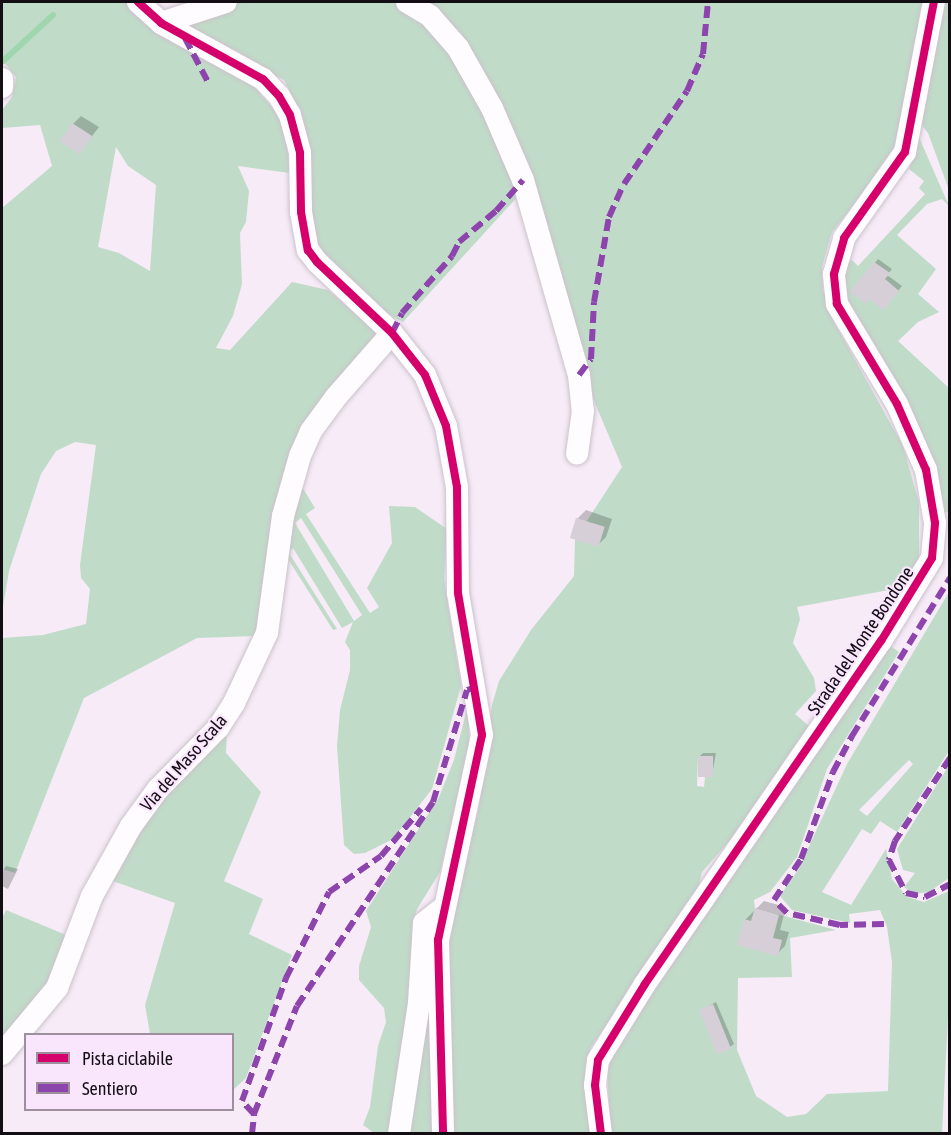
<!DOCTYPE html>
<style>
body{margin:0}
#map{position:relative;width:951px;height:1135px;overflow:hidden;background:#f6ebf7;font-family:"Asap Condensed",sans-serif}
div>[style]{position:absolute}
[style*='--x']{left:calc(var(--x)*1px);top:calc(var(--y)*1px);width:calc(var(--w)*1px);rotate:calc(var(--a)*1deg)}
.green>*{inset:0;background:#c0dcc8}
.shadow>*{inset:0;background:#0003}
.stream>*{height:6px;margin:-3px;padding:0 3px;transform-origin:3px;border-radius:3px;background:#a0d6ae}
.building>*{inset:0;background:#d7cfd8;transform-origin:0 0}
.roads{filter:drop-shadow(0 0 2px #cbc2cb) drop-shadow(0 0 2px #cbc2cb)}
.minor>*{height:22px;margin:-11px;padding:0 11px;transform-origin:11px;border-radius:11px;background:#fefcfe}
.quiet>*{height:6px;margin-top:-3px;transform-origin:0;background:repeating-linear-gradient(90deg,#8e44ad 0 12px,transparent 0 18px)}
.cycleway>*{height:8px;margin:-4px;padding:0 4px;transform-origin:4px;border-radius:4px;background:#d6006c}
span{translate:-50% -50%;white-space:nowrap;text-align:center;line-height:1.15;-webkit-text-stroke:4.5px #fae6fc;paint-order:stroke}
.street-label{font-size:18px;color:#130d14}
.frame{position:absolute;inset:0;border:3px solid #130d14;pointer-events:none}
.legend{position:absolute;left:24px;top:1033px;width:210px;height:78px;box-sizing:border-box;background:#fae6fc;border:2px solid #9e8f9f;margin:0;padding:8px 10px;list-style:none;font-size:18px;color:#130d14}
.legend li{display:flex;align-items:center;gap:12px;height:30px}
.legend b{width:30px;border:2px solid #9e8f9f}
</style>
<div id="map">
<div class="green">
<div style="clip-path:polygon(evenodd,2px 2px,129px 2px,153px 29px,171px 42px,251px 83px,275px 111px,286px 134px,290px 173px,238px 166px,249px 191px,246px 222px,240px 233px,242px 284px,233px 316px,216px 348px,230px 350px,292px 282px,328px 290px,376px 332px,376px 339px,326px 402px,258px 636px,197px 638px,84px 698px,15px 873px,2px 869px,2px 638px,43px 635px,86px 624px,90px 589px,81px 578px,80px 565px,96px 445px,75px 442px,56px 451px,41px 474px,9px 571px,2px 613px,2px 208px,52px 166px,40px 125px,2px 128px,2px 110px,12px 97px,16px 77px,2px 60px,2px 2px,116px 147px,128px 166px,156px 185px,150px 271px,119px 253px,98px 247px,116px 147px)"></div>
<div style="clip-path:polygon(235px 2px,399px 2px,456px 50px,522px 192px,403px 322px,388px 314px,330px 263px,315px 239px,292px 96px,284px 80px,177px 22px)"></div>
<div style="clip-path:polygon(evenodd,415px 2px,922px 2px,898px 141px,891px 158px,832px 232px,822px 267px,823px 290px,834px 322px,903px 446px,919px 503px,919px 561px,905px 587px,797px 607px,800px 619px,793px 643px,814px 678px,816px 691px,795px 714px,809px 726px,738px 831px,702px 872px,697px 893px,591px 1047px,585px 1068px,591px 1133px,455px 1133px,454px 1126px,447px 965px,451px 921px,479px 806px,492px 705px,499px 681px,531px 630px,574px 576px,575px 539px,622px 467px,586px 382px,528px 178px,415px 2px,698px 757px,713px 757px,713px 777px,705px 777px,704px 787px,697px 786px,698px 757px)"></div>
<div style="clip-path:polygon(941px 2px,949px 2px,949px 190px,928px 133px,920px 123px)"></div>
<div style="clip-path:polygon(918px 135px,949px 206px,942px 199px,927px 204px,897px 235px,936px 269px,918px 294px,939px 312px,918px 322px,898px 341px,949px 388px,949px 512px,943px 513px,845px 292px,844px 266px,852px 260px,858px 266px,925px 194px,919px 188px,924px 181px,909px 169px)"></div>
<div style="clip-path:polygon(evenodd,299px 482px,315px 508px,306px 514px,370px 613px,379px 607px,367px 588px,392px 543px,389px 506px,415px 507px,447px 529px,444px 579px,461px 686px,432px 789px,393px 839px,365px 853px,354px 854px,344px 845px,337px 746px,340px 710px,350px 670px,350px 650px,345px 642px,353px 622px,342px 628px,293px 548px,289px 553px,337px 629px,333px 630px,288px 559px,299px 482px,301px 518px,362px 615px,354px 621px,295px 523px,301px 518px)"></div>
<div style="clip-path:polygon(evenodd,949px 592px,949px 751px,897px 832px,880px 821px,871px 834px,862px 829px,822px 892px,851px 905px,886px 849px,892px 879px,907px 897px,924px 902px,949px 891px,949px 998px,942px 1133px,611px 1133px,607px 1071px,618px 1043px,889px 645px,899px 652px,827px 769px,797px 857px,770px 892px,754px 900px,755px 908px,836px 930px,790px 938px,792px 977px,738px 978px,737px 1050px,756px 1096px,787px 1117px,806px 1114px,827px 1094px,888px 1091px,892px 962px,887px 927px,880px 910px,849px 914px,850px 923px,792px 910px,780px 896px,798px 870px,847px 764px,949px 592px,909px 760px,913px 764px,867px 816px,859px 810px,909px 760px)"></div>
<div style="clip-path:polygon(468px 705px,469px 747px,440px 872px,417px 909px,412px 929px,412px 981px,390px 1133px,374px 1133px,363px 1125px,370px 1107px,378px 1046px,386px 1022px,384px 1008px,359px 980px,359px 966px,371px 927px,366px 911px,439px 797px,454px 760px)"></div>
<div style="clip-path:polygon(227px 732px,226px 753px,261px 792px,224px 881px,263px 899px,249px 934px,292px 955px,246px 1078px,233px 1090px,232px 1034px,150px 1034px,145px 1005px,175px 903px,107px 879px,145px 812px)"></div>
<div style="clip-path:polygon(949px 765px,949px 878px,929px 892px,913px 894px,904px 887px,915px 873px,903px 870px,897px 849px)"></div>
<div style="clip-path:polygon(6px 910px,71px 937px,54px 980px,2px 1046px,2px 919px)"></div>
<div style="clip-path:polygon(427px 991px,435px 1133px,404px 1134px)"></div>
</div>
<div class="shadow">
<div style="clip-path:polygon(81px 116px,99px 127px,80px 152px,73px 124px)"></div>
<div style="clip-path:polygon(878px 259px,892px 269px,887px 275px,902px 286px,887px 304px,852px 292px)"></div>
<div style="clip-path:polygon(586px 510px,612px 519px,606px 537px,598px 545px,572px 537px,578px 518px)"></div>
<div style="clip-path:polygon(703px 753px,716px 753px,712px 775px,699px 757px)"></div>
<div style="clip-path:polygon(6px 866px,18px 869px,8px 889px,2px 886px,2px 872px)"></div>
<div style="clip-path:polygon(764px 901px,786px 907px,780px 930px,789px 932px,785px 946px,777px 954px,745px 920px)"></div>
<div style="clip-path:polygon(716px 1002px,734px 1044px,730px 1047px,701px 1010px)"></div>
</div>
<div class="stream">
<div style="--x:3;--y:61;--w:68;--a:-42.6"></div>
</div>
<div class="building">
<div style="left:72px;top:123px;width:24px;height:22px;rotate:33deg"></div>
<div style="clip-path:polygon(874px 262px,890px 273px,885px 279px,899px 291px,883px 310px,870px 299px,866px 304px,850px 292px)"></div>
<div style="left:576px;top:518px;width:30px;height:21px;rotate:17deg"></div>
<div style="left:698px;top:756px;width:15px;height:21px"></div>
<div style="clip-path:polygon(755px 908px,779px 915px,773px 938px,782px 940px,778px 956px,737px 945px,744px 919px,751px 921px)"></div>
<div style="left:713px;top:1004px;width:48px;height:15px;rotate:68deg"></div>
</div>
<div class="roads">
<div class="minor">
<div style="--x:138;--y:2;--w:31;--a:42"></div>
<div style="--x:161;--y:23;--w:116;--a:28.8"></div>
<div style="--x:263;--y:79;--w:23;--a:47"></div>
<div style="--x:279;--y:96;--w:22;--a:60"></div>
<div style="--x:290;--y:115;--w:39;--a:75"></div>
<div style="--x:300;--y:153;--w:59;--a:89"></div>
<div style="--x:301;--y:212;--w:39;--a:80"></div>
<div style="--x:308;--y:250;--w:15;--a:53"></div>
<div style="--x:317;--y:262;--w:103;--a:43.4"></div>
<div style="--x:392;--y:333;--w:53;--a:51.8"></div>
<div style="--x:425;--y:375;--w:55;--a:67.6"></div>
<div style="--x:446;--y:426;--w:62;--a:79.8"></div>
<div style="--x:457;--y:487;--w:106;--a:89.5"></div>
<div style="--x:458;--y:593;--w:144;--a:80.4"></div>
<div style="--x:482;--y:735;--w:210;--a:102.1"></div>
<div style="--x:438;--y:940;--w:194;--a:88.5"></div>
<div style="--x:407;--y:2;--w:27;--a:31"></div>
<div style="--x:430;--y:16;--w:43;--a:48.8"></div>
<div style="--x:458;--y:48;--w:69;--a:60.5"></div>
<div style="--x:492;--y:108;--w:78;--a:66.7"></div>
<div style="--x:523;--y:180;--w:203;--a:74"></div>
<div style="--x:579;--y:375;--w:36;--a:84"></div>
<div style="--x:583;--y:411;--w:43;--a:97.9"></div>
<div style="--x:161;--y:23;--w:68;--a:-17.9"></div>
<div style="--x:2;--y:79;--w:8;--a:90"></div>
<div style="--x:2;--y:1054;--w:86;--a:-50.2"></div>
<div style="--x:57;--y:988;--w:98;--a:-69.2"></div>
<div style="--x:92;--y:896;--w:80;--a:-60.9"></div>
<div style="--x:131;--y:826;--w:46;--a:-53.9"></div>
<div style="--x:158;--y:789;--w:86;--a:-45.5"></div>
<div style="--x:218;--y:728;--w:30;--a:-57"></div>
<div style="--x:234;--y:703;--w:77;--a:-64.8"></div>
<div style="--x:267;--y:633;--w:118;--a:-82.2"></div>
<div style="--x:283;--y:516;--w:62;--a:-74.2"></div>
<div style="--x:300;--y:456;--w:27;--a:-66"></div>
<div style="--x:311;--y:431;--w:42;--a:-53.7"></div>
<div style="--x:336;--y:397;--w:85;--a:-48.8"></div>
<div style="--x:399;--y:1134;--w:133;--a:-81.3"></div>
<div style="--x:419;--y:1003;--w:80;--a:-86.4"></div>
<div style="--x:424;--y:923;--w:24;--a:-38"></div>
<div style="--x:601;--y:1134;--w:49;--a:-97"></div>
<div style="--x:595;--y:1085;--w:25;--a:-83"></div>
<div style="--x:598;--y:1060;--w:89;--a:-58.3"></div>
<div style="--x:645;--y:984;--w:416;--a:-55.5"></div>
<div style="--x:881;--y:641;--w:97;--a:-58.4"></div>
<div style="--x:932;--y:558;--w:35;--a:-85"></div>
<div style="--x:935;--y:523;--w:54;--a:-99.6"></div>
<div style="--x:926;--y:470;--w:72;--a:-113.7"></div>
<div style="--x:897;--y:404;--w:117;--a:-121"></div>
<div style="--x:837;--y:304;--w:30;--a:-96"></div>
<div style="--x:834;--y:274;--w:37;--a:-74"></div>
<div style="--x:844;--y:238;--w:105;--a:-54.7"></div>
<div style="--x:905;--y:152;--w:153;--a:-79.1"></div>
</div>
</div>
<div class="quiet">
<div style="--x:185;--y:38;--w:52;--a:62.4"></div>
<div style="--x:392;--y:333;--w:22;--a:-63"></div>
<div style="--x:402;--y:313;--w:76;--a:-48.7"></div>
<div style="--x:452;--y:256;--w:16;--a:-63"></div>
<div style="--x:459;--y:242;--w:48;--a:-40"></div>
<div style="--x:496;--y:211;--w:41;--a:-48.9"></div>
<div style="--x:579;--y:375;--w:20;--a:-53"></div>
<div style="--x:591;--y:359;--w:57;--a:-87"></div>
<div style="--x:594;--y:302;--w:86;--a:-80"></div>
<div style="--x:609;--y:217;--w:36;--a:-66"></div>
<div style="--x:624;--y:184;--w:112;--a:-55.9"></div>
<div style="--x:687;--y:91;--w:40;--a:-66.6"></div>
<div style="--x:703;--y:54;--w:52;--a:-84.5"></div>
<div style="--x:950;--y:758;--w:100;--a:123.5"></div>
<div style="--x:895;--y:841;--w:20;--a:108"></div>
<div style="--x:889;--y:860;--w:37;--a:63"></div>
<div style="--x:906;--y:893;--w:19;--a:12"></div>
<div style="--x:925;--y:897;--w:28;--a:-27"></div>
<div style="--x:884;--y:924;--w:44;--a:178.7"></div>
<div style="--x:840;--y:925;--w:54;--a:-167.2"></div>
<div style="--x:787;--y:913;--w:18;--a:-135"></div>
<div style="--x:774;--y:900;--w:49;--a:-56.6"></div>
<div style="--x:801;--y:859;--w:93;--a:-69.8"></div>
<div style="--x:833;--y:772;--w:41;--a:-62.2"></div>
<div style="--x:852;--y:736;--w:186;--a:-58.2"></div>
<div style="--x:254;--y:1114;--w:116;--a:-68.3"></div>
<div style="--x:297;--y:1006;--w:245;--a:-56.3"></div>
<div style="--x:433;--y:802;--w:117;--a:-73.1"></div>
<div style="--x:467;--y:690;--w:9;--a:-18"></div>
<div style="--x:252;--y:1134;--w:20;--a:-84"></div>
<div style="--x:254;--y:1114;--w:18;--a:-133"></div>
<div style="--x:242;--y:1101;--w:131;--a:-70.3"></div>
<div style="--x:286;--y:978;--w:96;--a:-63.4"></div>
<div style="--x:329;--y:892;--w:63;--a:-34.7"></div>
<div style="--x:381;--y:856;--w:62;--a:-49.6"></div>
</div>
<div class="cycleway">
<div style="--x:138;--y:2;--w:31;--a:42"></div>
<div style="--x:161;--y:23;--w:116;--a:28.8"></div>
<div style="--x:263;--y:79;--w:23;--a:47"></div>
<div style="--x:279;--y:96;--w:22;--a:60"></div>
<div style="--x:290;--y:115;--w:39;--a:75"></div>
<div style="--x:300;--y:153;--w:59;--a:89"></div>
<div style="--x:301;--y:212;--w:39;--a:80"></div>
<div style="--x:308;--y:250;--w:15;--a:53"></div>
<div style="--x:317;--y:262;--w:103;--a:43.4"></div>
<div style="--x:392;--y:333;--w:53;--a:51.8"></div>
<div style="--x:425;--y:375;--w:55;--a:67.6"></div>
<div style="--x:446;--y:426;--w:62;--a:79.8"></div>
<div style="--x:457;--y:487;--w:106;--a:89.5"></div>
<div style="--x:458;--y:593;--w:144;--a:80.4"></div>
<div style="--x:482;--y:735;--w:210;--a:102.1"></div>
<div style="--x:438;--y:940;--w:194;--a:88.5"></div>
<div style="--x:601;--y:1134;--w:49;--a:-97"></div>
<div style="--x:595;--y:1085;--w:25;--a:-83"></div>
<div style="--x:598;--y:1060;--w:89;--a:-58.3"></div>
<div style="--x:645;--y:984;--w:416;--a:-55.5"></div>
<div style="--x:881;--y:641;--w:97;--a:-58.4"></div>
<div style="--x:932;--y:558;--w:35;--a:-85"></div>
<div style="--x:935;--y:523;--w:54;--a:-99.6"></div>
<div style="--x:926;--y:470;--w:72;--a:-113.7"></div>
<div style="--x:897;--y:404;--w:117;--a:-121"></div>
<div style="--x:837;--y:304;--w:30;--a:-96"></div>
<div style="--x:834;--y:274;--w:37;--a:-74"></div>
<div style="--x:844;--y:238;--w:105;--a:-54.7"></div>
<div style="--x:905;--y:152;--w:153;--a:-79.1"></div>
</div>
<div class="street-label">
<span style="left:861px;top:641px;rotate:-56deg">Strada del Monte Bondone</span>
<span style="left:184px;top:763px;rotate:-49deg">Via del Maso Scala</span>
</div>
<div class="frame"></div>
<ul class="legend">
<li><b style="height:8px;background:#d6006c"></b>Pista ciclabile</li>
<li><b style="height:8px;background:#8e44ad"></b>Sentiero</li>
</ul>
</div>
